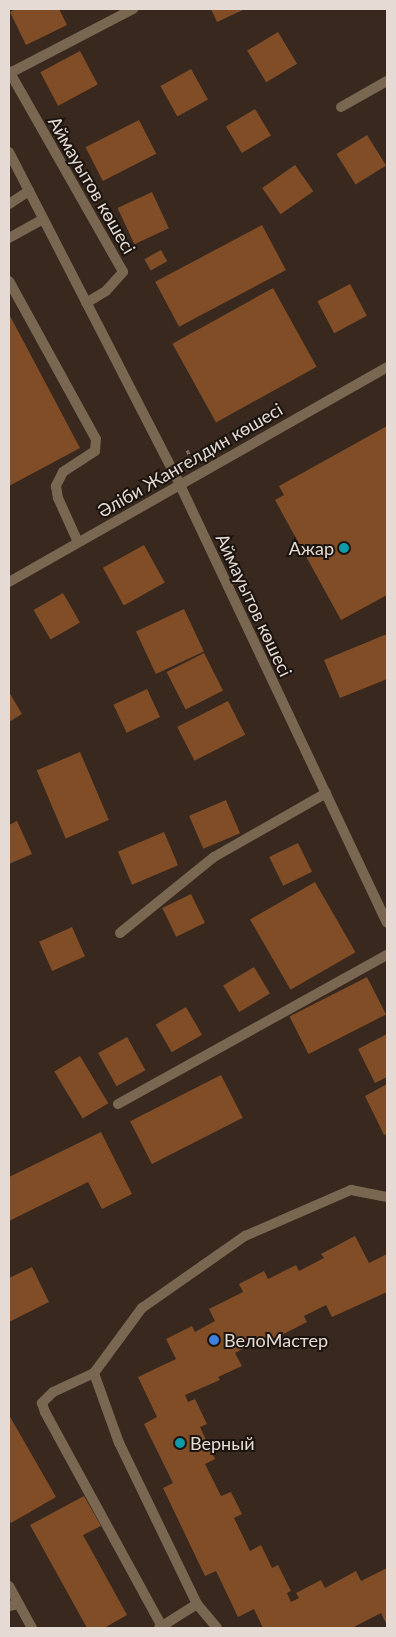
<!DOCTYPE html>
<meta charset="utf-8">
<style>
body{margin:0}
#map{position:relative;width:396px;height:1637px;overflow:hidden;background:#38281e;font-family:Lato,sans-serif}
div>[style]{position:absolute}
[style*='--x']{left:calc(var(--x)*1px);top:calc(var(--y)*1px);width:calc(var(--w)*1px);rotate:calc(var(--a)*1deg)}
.building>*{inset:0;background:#804d27;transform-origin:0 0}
.path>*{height:3px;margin-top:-1.5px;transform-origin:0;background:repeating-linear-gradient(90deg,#7c6e65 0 4px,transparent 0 8px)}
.service>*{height:10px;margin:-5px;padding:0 5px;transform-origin:5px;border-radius:5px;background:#7a6752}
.minor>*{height:10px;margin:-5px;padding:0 5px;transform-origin:5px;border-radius:5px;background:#7a6752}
.tertiary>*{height:10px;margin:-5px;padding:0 5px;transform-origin:5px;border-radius:5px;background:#7a6752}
.dots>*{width:14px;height:14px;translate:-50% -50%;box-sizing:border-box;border:2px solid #1a130e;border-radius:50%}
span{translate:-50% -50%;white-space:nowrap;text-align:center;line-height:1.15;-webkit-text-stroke:4px #1a130e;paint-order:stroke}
.street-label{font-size:18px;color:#e6dbd4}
.poi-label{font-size:18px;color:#e6dbd4}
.right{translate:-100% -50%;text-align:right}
.left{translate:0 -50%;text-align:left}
.frame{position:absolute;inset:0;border:10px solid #e6dbd4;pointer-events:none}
</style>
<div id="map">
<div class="building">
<div style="clip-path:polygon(16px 9px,59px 9px,67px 25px,26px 45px,10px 12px)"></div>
<div style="clip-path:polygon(211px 9px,245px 9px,217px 22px)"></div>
<div style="left:278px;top:32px;width:37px;height:36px;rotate:59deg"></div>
<div style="left:80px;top:51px;width:38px;height:45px;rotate:62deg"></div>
<div style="left:191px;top:69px;width:35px;height:35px;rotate:61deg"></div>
<div style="left:255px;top:109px;width:31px;height:34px;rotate:59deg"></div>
<div style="left:139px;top:120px;width:38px;height:60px;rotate:63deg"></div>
<div style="left:367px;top:135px;width:36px;height:36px;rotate:58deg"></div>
<div style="left:295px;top:165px;width:32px;height:40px;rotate:55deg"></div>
<div style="left:152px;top:192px;width:40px;height:38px;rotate:65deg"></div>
<div style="left:262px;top:225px;width:51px;height:121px;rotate:62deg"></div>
<div style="left:161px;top:250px;width:13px;height:19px;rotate:61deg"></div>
<div style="left:350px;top:284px;width:36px;height:37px;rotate:62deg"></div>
<div style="left:273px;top:288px;width:90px;height:115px;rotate:61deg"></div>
<div style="clip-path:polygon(9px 314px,80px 448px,9px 486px)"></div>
<div style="clip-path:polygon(387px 426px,387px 595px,341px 620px,275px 500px,284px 495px,279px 486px)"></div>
<div style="left:144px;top:545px;width:43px;height:47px;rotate:61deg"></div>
<div style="left:63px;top:593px;width:34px;height:34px;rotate:60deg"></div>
<div style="left:184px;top:609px;width:47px;height:53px;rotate:65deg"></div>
<div style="clip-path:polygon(387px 634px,387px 679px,340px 698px,324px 660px)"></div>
<div style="left:204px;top:653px;width:42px;height:42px;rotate:63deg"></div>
<div style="left:147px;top:689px;width:31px;height:37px;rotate:65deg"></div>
<div style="clip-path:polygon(9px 692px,22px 714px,9px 722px)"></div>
<div style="left:228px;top:701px;width:38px;height:57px;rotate:63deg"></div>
<div style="left:80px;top:752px;width:74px;height:47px;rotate:67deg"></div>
<div style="left:226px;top:800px;width:36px;height:40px;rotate:67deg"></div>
<div style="clip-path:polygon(17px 821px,32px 854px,9px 864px,9px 825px)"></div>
<div style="left:164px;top:832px;width:36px;height:50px;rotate:67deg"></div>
<div style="left:298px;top:843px;width:32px;height:32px;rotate:64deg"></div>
<div style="left:315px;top:882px;width:81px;height:75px;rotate:60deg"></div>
<div style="left:191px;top:894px;width:32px;height:32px;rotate:64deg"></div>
<div style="left:72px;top:927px;width:32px;height:36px;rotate:66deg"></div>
<div style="left:254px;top:967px;width:31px;height:36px;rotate:59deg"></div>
<div style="left:367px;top:977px;width:42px;height:87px;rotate:63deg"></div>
<div style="left:186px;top:1007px;width:32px;height:35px;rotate:60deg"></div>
<div style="clip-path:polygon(387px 1034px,387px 1077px,375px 1083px,358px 1049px)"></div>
<div style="left:127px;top:1037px;width:38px;height:33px;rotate:61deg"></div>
<div style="left:80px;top:1056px;width:55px;height:30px;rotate:59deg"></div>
<div style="left:221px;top:1075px;width:48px;height:102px;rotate:63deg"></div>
<div style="clip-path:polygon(387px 1084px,387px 1134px,384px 1135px,365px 1096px)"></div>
<div style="clip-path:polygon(101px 1132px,132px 1194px,102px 1209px,88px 1182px,9px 1221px,9px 1177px)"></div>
<div style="clip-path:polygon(355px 1236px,369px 1263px,387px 1254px,387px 1292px,332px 1317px,326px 1305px,304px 1316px,307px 1322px,260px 1346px,258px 1341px,235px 1353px,242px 1366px,218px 1377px,220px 1380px,185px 1395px,188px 1402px,195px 1399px,207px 1424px,200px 1427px,215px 1459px,205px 1464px,221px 1496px,231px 1492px,242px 1514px,234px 1518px,250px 1551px,261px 1545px,272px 1568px,278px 1565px,291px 1591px,287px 1593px,291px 1602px,299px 1598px,296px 1593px,321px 1580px,325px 1588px,356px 1571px,361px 1581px,387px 1568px,386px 1623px,381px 1613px,352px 1628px,263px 1628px,254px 1609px,238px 1617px,216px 1571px,205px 1576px,163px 1488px,173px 1483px,144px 1424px,157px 1417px,138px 1377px,176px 1359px,166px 1339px,192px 1326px,195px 1332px,215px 1321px,209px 1309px,243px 1292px,239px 1284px,264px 1271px,268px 1279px,296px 1265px,299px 1271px,324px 1258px,321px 1254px)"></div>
<div style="clip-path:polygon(32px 1267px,49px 1302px,9px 1322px,9px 1278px)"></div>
<div style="clip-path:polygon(9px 1415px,56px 1497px,11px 1523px,9px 1519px)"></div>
<div style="clip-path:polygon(84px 1496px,101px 1526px,83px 1535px,127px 1615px,104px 1628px,87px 1628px,30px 1525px)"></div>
</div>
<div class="path">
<div style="--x:187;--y:450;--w:11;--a:63"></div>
</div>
<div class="service">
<div style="--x:341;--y:107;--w:53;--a:-29.5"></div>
<div style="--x:9;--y:238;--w:39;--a:-29"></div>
<div style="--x:9;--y:281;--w:180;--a:61.2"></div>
<div style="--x:96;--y:439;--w:12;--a:95"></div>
<div style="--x:95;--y:451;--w:38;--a:147"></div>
<div style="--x:63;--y:472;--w:16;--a:117"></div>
<div style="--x:56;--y:486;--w:12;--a:81"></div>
<div style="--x:58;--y:498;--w:48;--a:65.6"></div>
<div style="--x:120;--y:933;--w:121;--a:-39"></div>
<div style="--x:214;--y:857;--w:129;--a:-29.7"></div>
<div style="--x:118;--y:1104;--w:308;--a:-29"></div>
<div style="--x:94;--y:1373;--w:45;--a:155.1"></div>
<div style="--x:53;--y:1392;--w:16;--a:135"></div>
<div style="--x:42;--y:1403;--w:9;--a:72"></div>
<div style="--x:45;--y:1412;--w:245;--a:61.4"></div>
<div style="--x:197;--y:1604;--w:31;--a:50"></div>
<div style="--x:9;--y:1606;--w:10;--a:-11"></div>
<div style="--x:159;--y:1628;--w:45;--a:-32.3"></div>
<div style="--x:197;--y:1604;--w:179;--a:-115.8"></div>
<div style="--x:119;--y:1443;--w:74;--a:-109.7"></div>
<div style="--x:94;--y:1373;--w:81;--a:-53.6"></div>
<div style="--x:142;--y:1308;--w:126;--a:-35"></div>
<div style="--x:245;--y:1236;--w:116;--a:-23.5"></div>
<div style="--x:351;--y:1190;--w:37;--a:11"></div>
</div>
<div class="minor">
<div style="--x:9;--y:71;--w:231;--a:60.4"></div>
<div style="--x:123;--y:272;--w:25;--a:132"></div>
<div style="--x:106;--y:291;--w:23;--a:149"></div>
<div style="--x:10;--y:73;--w:139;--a:-27.5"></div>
<div style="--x:9;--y:152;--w:374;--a:62.8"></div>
<div style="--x:180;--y:485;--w:484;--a:64.7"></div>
<div style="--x:9;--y:204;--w:24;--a:-33"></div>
<div style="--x:9;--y:1586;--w:48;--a:61.3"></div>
</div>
<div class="tertiary">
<div style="--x:9;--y:582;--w:435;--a:-29.6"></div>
</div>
<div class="dots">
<div style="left:344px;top:548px;background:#0f9aa8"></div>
<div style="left:214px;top:1340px;background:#3f7fe0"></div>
<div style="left:180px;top:1443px;background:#0f9aa8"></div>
</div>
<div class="street-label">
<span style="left:92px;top:185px;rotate:60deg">Аймауытов көшесі</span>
<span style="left:190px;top:460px;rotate:-30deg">Әліби Жангелдин көшесі</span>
<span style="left:254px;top:605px;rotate:65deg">Аймауытов көшесі</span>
</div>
<div class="poi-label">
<span class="right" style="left:334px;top:548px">Ажар</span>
<span class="left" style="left:224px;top:1340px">ВелоМастер</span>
<span class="left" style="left:190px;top:1443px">Верный</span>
</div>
<div class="frame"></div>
</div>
